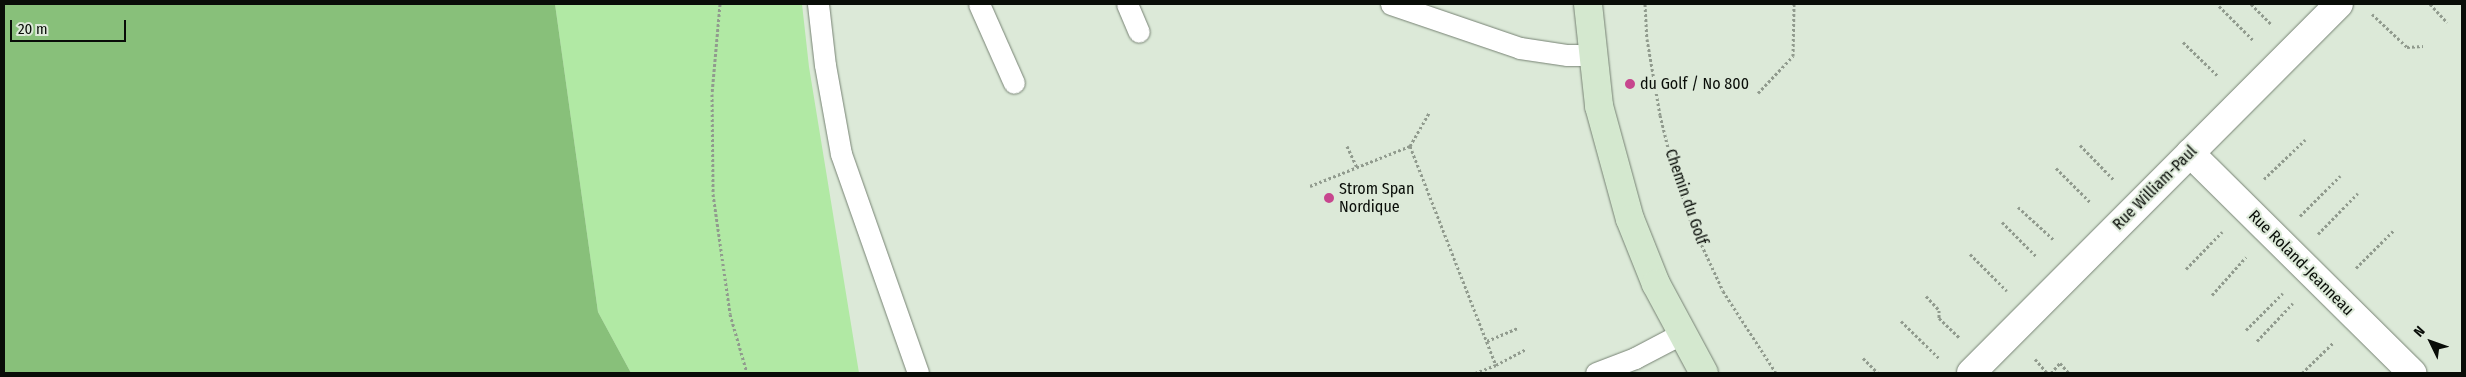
<!DOCTYPE html>
<style>
body{margin:0}
#map{position:relative;width:2466px;height:377px;overflow:hidden;background:#dce9d8;font-family:"Fira Sans Condensed",sans-serif}
div>[style]{position:absolute}
[style*='--x']{left:calc(var(--x)*1px);top:calc(var(--y)*1px);width:calc(var(--w)*1px);rotate:calc(var(--a)*1deg)}
.green>*{inset:0;background:#b1e9a4}
.water>*{inset:0;background:#88c07a}
.path>*{height:3px;margin-top:-1.5px;transform-origin:0;background:repeating-linear-gradient(90deg,#919b8e 0 2.5px,transparent 0 5px)}
.roads{filter:drop-shadow(0 0 1px #768273) drop-shadow(0 0 1px #768273)}
.lane>*{height:21px;margin:-10.5px;padding:0 10.5px;transform-origin:10.5px;border-radius:10.5px;background:#fff}
.street>*{height:28px;margin:-14px;padding:0 14px;transform-origin:14px;border-radius:14px;background:#fff}
.secondary>*{height:28px;margin:-14px;padding:0 14px;transform-origin:14px;border-radius:14px;background:#d4e8cf}
.dots>*{width:14px;height:14px;translate:-50% -50%;box-sizing:border-box;border:2px solid #dce9d8;border-radius:50%}
span{translate:-50% -50%;white-space:nowrap;text-align:center;line-height:1.15;-webkit-text-stroke:4px #dce9d8;paint-order:stroke}
.poi-label{font-size:16px;color:#090d08}
.left{translate:0 -50%;text-align:left}
.street-label{font-size:16px;color:#090d08}
.frame{position:absolute;inset:0;border:5px solid #090d08;pointer-events:none}
.north{position:absolute;left:2406px;top:317px;width:50px;height:50px;-webkit-text-stroke:4px #dce9d8;paint-order:stroke;rotate:312deg;font-size:14px;font-weight:700;line-height:20px;text-align:center;color:#090d08}
.north::after{content:'';display:block;margin:auto;width:18px;height:22px;background:#090d08;clip-path:polygon(50% 0,100% 100%,50% 72%,0 100%)}
.scale{position:absolute;left:10px;top:20px;width:116px;height:22px;box-sizing:border-box;border:2px solid #090d08;border-top:0;padding-left:6px;font-size:15px;line-height:18px;white-space:nowrap;color:#090d08;-webkit-text-stroke:4px #dce9d8;paint-order:stroke}
</style>
<div id="map">
<div class="green">
<div style="clip-path:polygon(555px 4px,802px 4px,809px 67px,859px 373px,631px 373px,598px 312px)"></div>
</div>
<div class="water">
<div style="clip-path:polygon(4px 4px,555px 4px,598px 312px,631px 373px,4px 373px)"></div>
</div>
<div class="path">
<div style="--x:720;--y:4;--w:90;--a:95.1"></div>
<div style="--x:712;--y:94;--w:100;--a:89.4"></div>
<div style="--x:713;--y:194;--w:121;--a:81.9"></div>
<div style="--x:730;--y:314;--w:61;--a:73.9"></div>
<div style="--x:1645;--y:4;--w:35;--a:87"></div>
<div style="--x:1647;--y:39;--w:77;--a:80.3"></div>
<div style="--x:1660;--y:115;--w:59;--a:76.2"></div>
<div style="--x:1674;--y:172;--w:53;--a:71.2"></div>
<div style="--x:1691;--y:222;--w:76;--a:65.1"></div>
<div style="--x:1723;--y:291;--w:98;--a:57.1"></div>
<div style="--x:2251;--y:4;--w:28;--a:45"></div>
<div style="--x:2430;--y:4;--w:25;--a:47"></div>
<div style="--x:2219;--y:6;--w:49;--a:45"></div>
<div style="--x:2372;--y:14;--w:48;--a:43.3"></div>
<div style="--x:2407;--y:47;--w:16;--a:-4"></div>
<div style="--x:2183;--y:42;--w:50;--a:44.2"></div>
<div style="--x:1758;--y:93;--w:51;--a:-46.6"></div>
<div style="--x:1793;--y:56;--w:52;--a:-88.9"></div>
<div style="--x:2080;--y:145;--w:49;--a:45.8"></div>
<div style="--x:1347;--y:146;--w:23;--a:65"></div>
<div style="--x:1410;--y:146;--w:38;--a:-60"></div>
<div style="--x:2056;--y:168;--w:49;--a:45"></div>
<div style="--x:2264;--y:179;--w:57;--a:-43.6"></div>
<div style="--x:1310;--y:186;--w:108;--a:-21.8"></div>
<div style="--x:1410;--y:146;--w:235;--a:68.6"></div>
<div style="--x:1496;--y:365;--w:22;--a:159"></div>
<div style="--x:2018;--y:207;--w:49;--a:42.5"></div>
<div style="--x:2300;--y:216;--w:57;--a:-45"></div>
<div style="--x:2002;--y:222;--w:49;--a:45"></div>
<div style="--x:2318;--y:234;--w:57;--a:-45.7"></div>
<div style="--x:1970;--y:254;--w:52;--a:45"></div>
<div style="--x:2356;--y:268;--w:54;--a:-45"></div>
<div style="--x:2186;--y:269;--w:52;--a:-45.8"></div>
<div style="--x:2212;--y:295;--w:51;--a:-48.2"></div>
<div style="--x:1926;--y:296;--w:19;--a:47"></div>
<div style="--x:1939;--y:310;--w:8;--a:90"></div>
<div style="--x:1939;--y:318;--w:28;--a:44"></div>
<div style="--x:1901;--y:321;--w:54;--a:44.3"></div>
<div style="--x:2246;--y:330;--w:52;--a:-45"></div>
<div style="--x:1487;--y:341;--w:33;--a:-23"></div>
<div style="--x:2257;--y:341;--w:52;--a:-46.5"></div>
<div style="--x:1863;--y:358;--w:21;--a:45"></div>
<div style="--x:2035;--y:359;--w:18;--a:49"></div>
<div style="--x:1496;--y:365;--w:34;--a:-28"></div>
<div style="--x:2051;--y:373;--w:13;--a:-48"></div>
<div style="--x:2060;--y:363;--w:13;--a:48"></div>
<div style="--x:2302;--y:373;--w:45;--a:-44.1"></div>
</div>
<div class="roads">
<div class="lane">
<div style="--x:818;--y:4;--w:61;--a:83.5"></div>
<div style="--x:825;--y:65;--w:90;--a:79.8"></div>
<div style="--x:841;--y:154;--w:232;--a:70.6"></div>
<div style="--x:979;--y:4;--w:86;--a:66.1"></div>
<div style="--x:1127;--y:4;--w:30;--a:67"></div>
<div style="--x:1391;--y:4;--w:136;--a:18.8"></div>
<div style="--x:1520;--y:48;--w:48;--a:8.5"></div>
<div style="--x:1567;--y:55;--w:24;--a:0"></div>
<div style="--x:1596;--y:373;--w:42;--a:-21"></div>
<div style="--x:1635;--y:358;--w:52;--a:-27.6"></div>
</div>
<div class="street">
<div style="--x:2190;--y:153;--w:313;--a:44.7"></div>
<div style="--x:1971;--y:373;--w:521;--a:-45.08"></div>
</div>
<div class="secondary">
<div style="--x:1588;--y:4;--w:103;--a:83.8"></div>
<div style="--x:1599;--y:106;--w:117;--a:74.7"></div>
<div style="--x:1630;--y:219;--w:70;--a:68.2"></div>
<div style="--x:1656;--y:284;--w:101;--a:61.7"></div>
</div>
</div>
<div class="dots">
<div style="left:1630px;top:84px;background:#c7468e"></div>
<div style="left:1329px;top:198px;background:#c7468e"></div>
</div>
<div class="poi-label">
<span class="left" style="left:1640px;top:84px">du Golf / No 800</span>
<span class="left" style="left:1339px;top:198px">Strom Span<br>Nordique</span>
</div>
<div class="street-label">
<span style="left:2155px;top:188px;rotate:-45deg">Rue William-Paul</span>
<span style="left:1686px;top:197px;rotate:71deg">Chemin du Golf</span>
<span style="left:2301px;top:263px;rotate:45deg">Rue Roland-Jeanneau</span>
</div>
<div class="frame"></div>
<div class="north">N</div>
<div class="scale">20 m</div>
</div>
